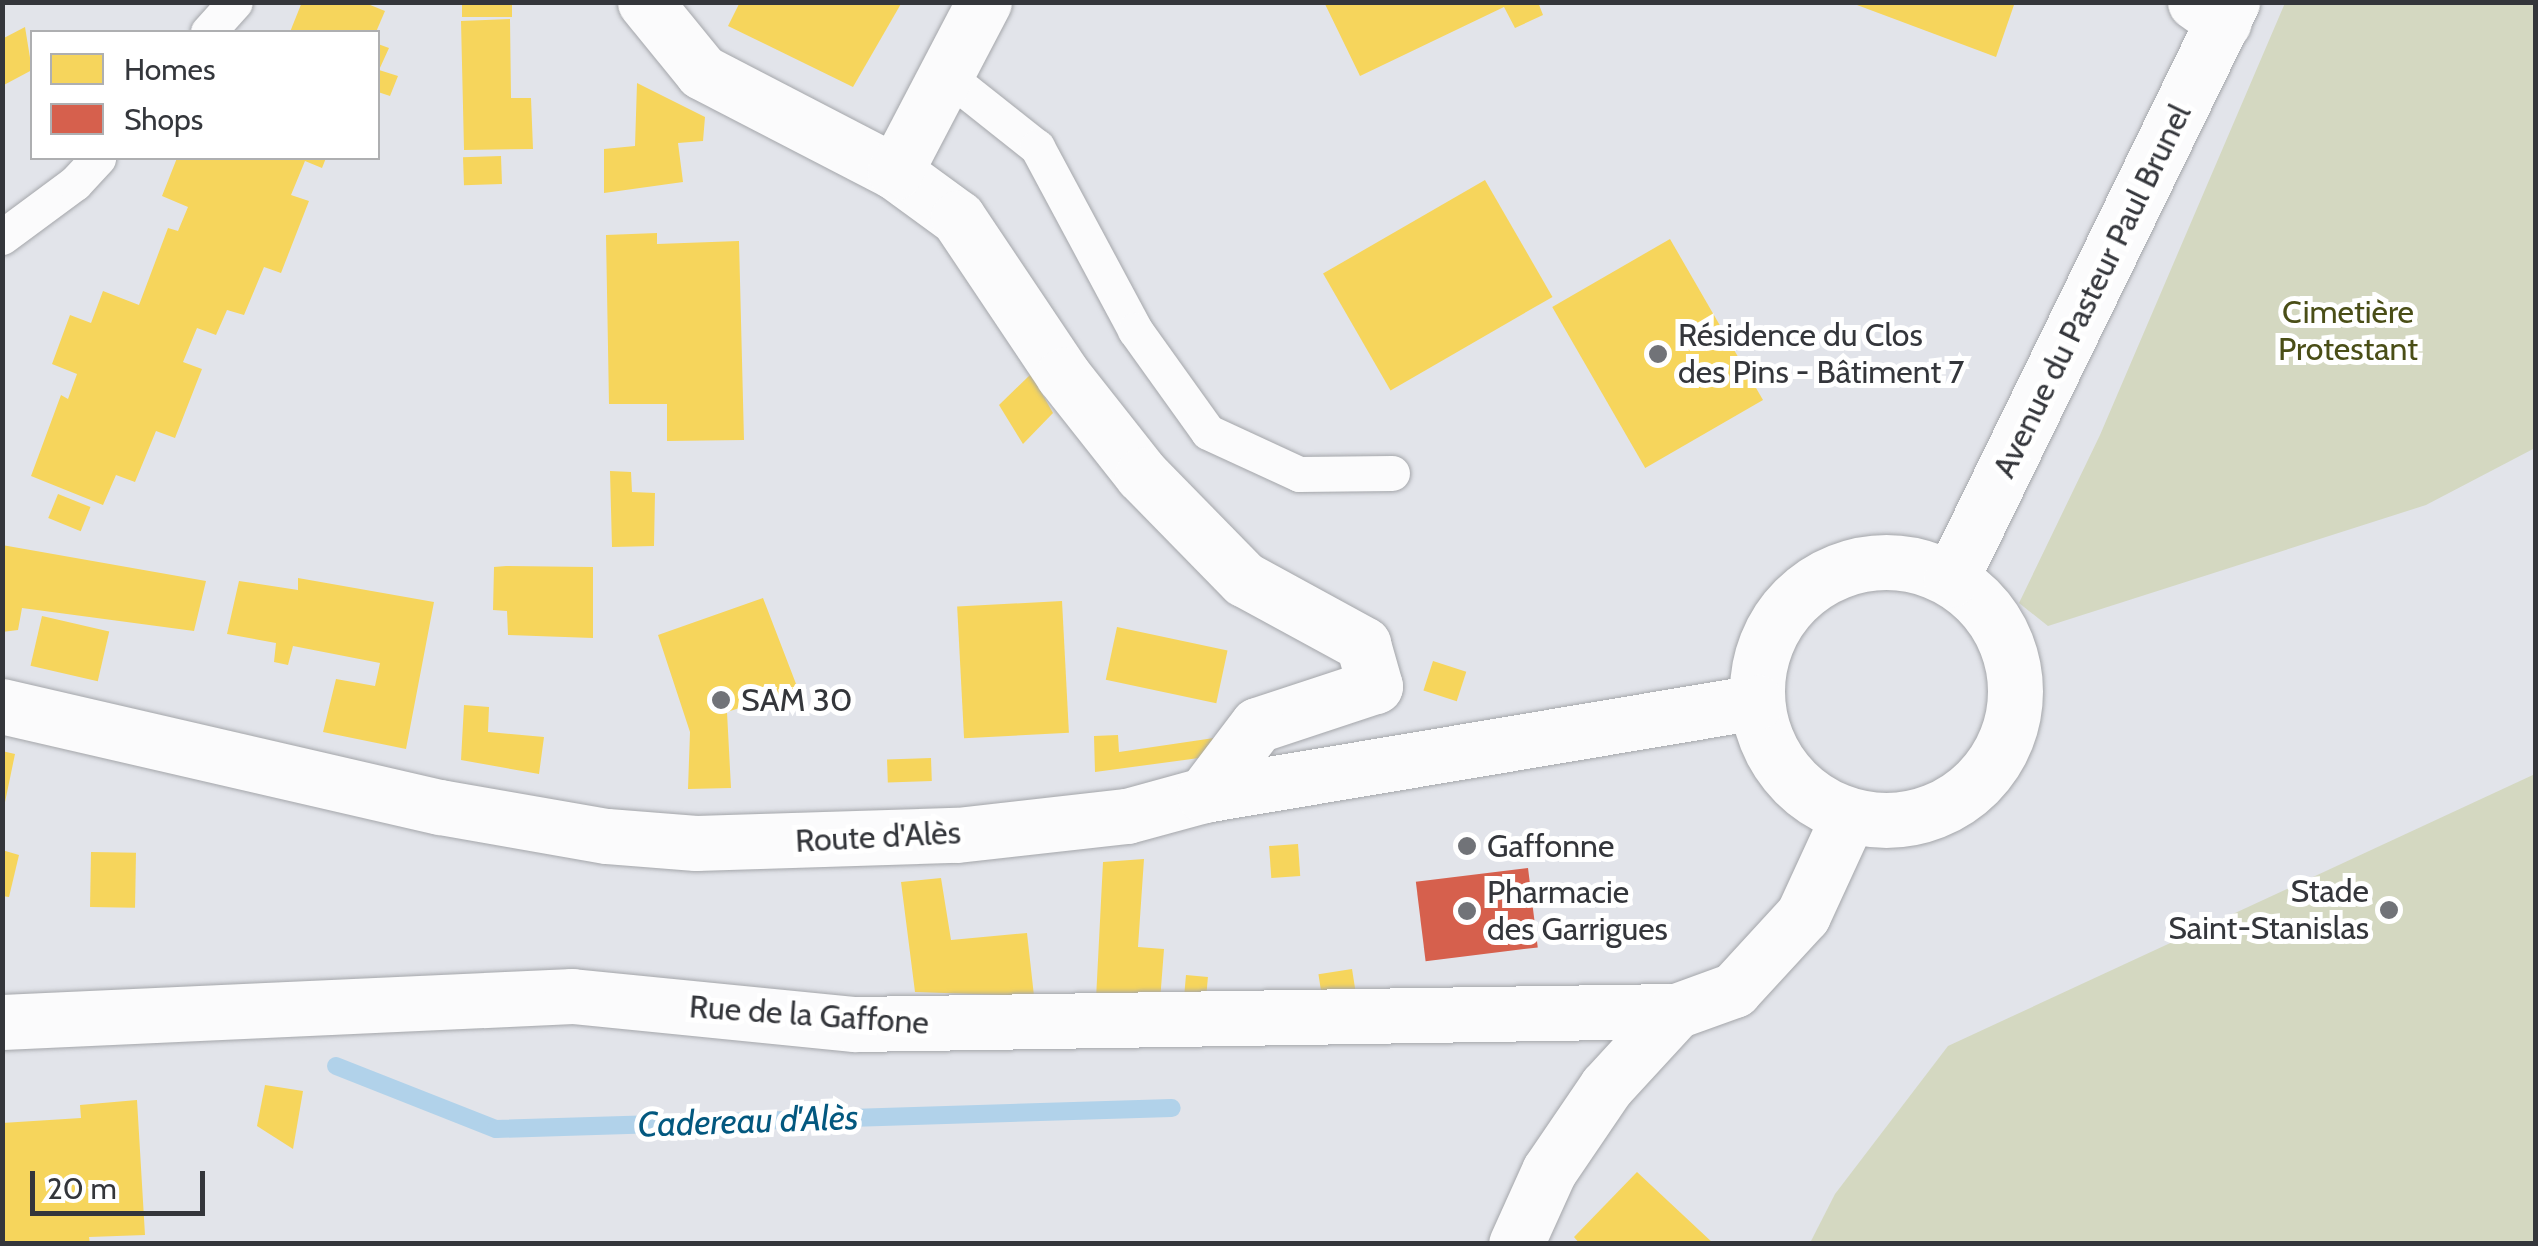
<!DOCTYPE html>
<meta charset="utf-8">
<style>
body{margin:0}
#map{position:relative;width:2538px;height:1246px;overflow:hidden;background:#e2e4ea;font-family:Cabin,sans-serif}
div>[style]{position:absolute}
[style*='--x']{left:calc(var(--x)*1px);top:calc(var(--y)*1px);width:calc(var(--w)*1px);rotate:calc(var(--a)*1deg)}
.green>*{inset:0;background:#d4d8c1}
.homes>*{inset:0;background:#f6d55c;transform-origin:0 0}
.shops>*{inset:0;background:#d6604d;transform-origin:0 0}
.stream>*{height:18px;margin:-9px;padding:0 9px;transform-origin:9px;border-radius:9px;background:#b1d2ea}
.roads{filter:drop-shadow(0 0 2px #a4a6aa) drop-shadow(0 0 2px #a4a6aa)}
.service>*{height:35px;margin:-17.5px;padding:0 17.5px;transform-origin:17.5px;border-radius:17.5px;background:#fbfbfc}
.minor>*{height:55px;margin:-27.5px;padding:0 27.5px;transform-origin:27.5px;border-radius:27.5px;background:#fbfbfc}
.secondary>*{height:55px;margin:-27.5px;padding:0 27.5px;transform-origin:27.5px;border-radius:27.5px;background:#fbfbfc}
.secondary>.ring{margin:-27.5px;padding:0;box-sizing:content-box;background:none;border:55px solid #fbfbfc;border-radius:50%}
.dots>*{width:28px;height:28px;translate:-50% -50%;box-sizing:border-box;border:5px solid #fff;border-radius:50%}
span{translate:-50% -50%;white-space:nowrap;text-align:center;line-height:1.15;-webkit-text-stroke:10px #fff;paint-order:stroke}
.street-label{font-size:32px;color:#34363b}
.park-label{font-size:32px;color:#4a4e17}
.poi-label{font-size:32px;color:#34363b}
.left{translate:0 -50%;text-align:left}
.right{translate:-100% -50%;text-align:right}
.water-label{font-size:35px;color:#03587f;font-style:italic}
.frame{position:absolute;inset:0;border:5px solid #34363b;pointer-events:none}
.legend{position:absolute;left:30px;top:30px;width:350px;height:130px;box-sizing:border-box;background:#fff;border:2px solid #aeafb1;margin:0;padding:12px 18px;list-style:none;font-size:30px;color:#34363b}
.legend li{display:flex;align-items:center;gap:20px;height:50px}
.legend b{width:50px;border:2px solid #aeafb1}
.scale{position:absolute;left:30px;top:1171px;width:175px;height:45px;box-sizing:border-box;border:5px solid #34363b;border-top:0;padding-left:12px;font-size:30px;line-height:35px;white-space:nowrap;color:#34363b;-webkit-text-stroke:8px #fff;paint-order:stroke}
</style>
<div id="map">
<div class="green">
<div style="clip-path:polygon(2285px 3px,2535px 3px,2535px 448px,2426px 505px,2048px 626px,2019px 603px,2100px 435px)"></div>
<div style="clip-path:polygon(2535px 774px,2535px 1243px,1810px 1243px,1835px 1194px,1948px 1046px)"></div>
</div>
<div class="homes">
<div style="clip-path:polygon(302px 2px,363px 2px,385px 11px,376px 32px,290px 32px)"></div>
<div style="left:462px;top:2px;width:50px;height:15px"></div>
<div style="clip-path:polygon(740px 2px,902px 2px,853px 87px,728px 26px)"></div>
<div style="clip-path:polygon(1324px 2px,1538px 2px,1543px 15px,1515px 28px,1504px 7px,1360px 76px)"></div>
<div style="clip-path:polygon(1849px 2px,2015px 2px,1996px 57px)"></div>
<div style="clip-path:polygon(510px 19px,511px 98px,531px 98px,533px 149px,464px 150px,461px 21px)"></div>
<div style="clip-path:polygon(25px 27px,32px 70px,2px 86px,2px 39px)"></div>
<div style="clip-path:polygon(378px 44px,389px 48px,379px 70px,398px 76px,390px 96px,378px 92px)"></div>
<div style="clip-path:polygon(637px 83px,705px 117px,703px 141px,678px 143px,683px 182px,604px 193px,604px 149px,635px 146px)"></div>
<div style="left:501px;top:156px;width:28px;height:38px;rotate:88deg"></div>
<div style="clip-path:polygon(177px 158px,326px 158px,322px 168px,305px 161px,291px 195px,309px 201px,281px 273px,264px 267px,244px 315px,227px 310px,216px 335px,197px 328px,183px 362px,202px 369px,175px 438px,156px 431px,135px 482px,116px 475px,103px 505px,31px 476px,61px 395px,68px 399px,77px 374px,52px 364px,70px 315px,91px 323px,103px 291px,139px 305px,168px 228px,178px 231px,188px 207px,162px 196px)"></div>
<div style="left:1485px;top:180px;width:135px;height:187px;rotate:60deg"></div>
<div style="clip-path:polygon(657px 233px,657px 244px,739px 241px,744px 440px,667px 441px,667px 404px,609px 404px,606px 235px)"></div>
<div style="left:1670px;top:239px;width:186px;height:136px;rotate:60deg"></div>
<div style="clip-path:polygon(1031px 374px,1053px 413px,1023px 444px,999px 405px)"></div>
<div style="clip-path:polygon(610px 471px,631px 472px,632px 492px,655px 493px,654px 546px,612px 547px)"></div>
<div style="left:58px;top:494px;width:35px;height:26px;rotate:22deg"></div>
<div style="clip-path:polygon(2px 545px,206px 581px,194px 631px,22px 608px,18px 630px,2px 632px)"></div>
<div style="clip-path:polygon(506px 566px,593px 567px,593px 638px,508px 635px,507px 611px,493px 610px,494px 567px)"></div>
<div style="clip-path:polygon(298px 578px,434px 602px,406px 749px,323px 732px,336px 679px,375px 686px,380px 663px,293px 646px,288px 665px,274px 662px,276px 643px,227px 634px,239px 581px,298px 590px)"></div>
<div style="clip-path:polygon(763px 598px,798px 689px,727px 712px,731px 788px,688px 789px,690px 732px,658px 635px)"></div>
<div style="left:1062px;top:601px;width:132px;height:105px;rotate:87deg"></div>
<div style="left:42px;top:616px;width:69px;height:51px;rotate:13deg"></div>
<div style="left:1117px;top:627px;width:113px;height:54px;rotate:12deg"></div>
<div style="left:1433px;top:661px;width:35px;height:31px;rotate:18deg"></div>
<div style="clip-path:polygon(464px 705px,489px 707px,488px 732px,544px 737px,539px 774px,461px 760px)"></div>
<div style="clip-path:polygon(1118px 735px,1119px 752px,1214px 738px,1214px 756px,1095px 772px,1094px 736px)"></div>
<div style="clip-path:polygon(2px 751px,15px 754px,4px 807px,2px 807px)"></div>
<div style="left:931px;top:758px;width:23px;height:44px;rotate:88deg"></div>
<div style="left:1298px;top:844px;width:32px;height:29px;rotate:86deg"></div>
<div style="clip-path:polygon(2px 850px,19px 855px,9px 897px,2px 896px)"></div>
<div style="left:91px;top:852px;width:45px;height:55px;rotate:1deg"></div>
<div style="clip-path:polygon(1144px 859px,1138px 947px,1164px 949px,1160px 1001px,1096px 999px,1103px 862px)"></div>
<div style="clip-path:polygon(941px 878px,951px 940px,1027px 933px,1034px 996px,915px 992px,901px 882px)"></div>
<div style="left:1352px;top:969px;width:26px;height:34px;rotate:81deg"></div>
<div style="left:1186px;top:975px;width:22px;height:24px;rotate:5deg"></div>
<div style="clip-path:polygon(265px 1085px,303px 1091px,293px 1149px,257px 1126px)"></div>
<div style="clip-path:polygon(137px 1100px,145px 1235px,89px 1237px,90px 1244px,2px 1244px,2px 1123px,81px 1118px,80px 1105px)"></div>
<div style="clip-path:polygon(1637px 1172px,1714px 1244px,1580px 1244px,1574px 1237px)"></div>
</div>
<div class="shops">
<div style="left:1528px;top:868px;width:80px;height:113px;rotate:83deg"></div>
</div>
<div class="stream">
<div style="--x:336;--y:1066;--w:172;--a:21.5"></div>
<div style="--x:496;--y:1129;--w:676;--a:-1.78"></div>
</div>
<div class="roads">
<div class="service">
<div style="--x:208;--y:32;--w:40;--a:-48"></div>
<div style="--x:946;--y:75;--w:116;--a:38.4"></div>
<div style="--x:1037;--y:147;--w:208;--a:61.8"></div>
<div style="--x:1135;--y:330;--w:125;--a:54.4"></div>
<div style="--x:1208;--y:432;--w:100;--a:24.8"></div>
<div style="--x:1299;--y:474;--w:93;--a:-0.6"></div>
<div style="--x:2;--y:237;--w:91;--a:-36.5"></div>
<div style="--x:75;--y:183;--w:34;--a:-47"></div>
</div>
<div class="minor">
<div style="--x:645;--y:2;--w:90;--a:50.8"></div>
<div style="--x:702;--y:72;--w:217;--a:27.4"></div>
<div style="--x:895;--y:172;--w:78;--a:36.1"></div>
<div style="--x:958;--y:218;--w:189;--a:56.2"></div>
<div style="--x:1063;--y:375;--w:127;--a:51.7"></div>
<div style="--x:1142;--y:475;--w:146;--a:45.6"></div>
<div style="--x:1244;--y:579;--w:136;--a:28.6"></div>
<div style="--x:1363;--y:644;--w:44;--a:74.1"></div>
<div style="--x:1375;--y:686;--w:124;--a:161.7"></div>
<div style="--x:1257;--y:725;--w:88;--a:127.1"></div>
<div style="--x:2195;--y:2;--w:35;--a:35"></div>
<div style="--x:895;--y:172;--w:192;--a:-62.4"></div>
<div style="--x:2;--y:1022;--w:571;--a:-2.61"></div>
<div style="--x:572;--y:996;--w:284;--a:5.7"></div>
<div style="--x:855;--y:1024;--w:821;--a:-0.91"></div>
<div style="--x:1516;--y:1244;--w:80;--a:-65.7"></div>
<div style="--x:1549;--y:1171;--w:102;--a:-55.8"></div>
<div style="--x:1606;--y:1087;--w:103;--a:-47.4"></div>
<div style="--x:1676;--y:1011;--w:62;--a:-19.9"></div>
<div style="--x:1734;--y:990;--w:102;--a:-47.4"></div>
<div style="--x:1803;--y:915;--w:110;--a:-65.3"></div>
</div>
<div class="secondary">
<div class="ring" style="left:1757px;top:562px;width:203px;height:203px"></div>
<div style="--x:1951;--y:579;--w:642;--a:-64.03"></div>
<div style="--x:2;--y:706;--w:449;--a:13"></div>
<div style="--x:440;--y:807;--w:169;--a:9.9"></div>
<div style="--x:607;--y:836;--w:89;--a:4.5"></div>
<div style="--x:696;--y:843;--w:261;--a:-1.8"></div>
<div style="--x:957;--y:835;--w:171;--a:-6.4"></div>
<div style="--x:1127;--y:816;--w:80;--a:-15.3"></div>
<div style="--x:1204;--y:795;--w:560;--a:-9.56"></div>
</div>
</div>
<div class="dots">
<div style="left:1658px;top:354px;background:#717378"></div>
<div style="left:721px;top:700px;background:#717378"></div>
<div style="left:1467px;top:846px;background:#717378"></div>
<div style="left:2389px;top:910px;background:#717378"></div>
<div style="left:1467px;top:911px;background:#717378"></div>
</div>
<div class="street-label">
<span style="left:2092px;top:291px;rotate:-64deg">Avenue du Pasteur Paul Brunel</span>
<span style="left:878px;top:837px;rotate:-3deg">Route d'Alès</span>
<span style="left:809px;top:1015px;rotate:4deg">Rue de la Gaffone</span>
</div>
<div class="park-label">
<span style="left:2348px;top:331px">Cimetière<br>Protestant</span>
</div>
<div class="poi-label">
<span class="left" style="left:1678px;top:354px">Résidence du Clos<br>des Pins - Bâtiment 7</span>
<span class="left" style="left:741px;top:700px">SAM 30</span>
<span class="left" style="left:1487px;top:846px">Gaffonne</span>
<span class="right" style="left:2369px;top:910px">Stade<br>Saint-Stanislas</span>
<span class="left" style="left:1487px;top:911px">Pharmacie<br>des Garrigues</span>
</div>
<div class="water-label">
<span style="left:748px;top:1121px;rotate:-2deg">Cadereau d'Alès</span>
</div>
<div class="frame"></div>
<ul class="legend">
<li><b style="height:28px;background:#f6d55c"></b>Homes</li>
<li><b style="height:28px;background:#d6604d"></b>Shops</li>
</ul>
<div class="scale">20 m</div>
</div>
